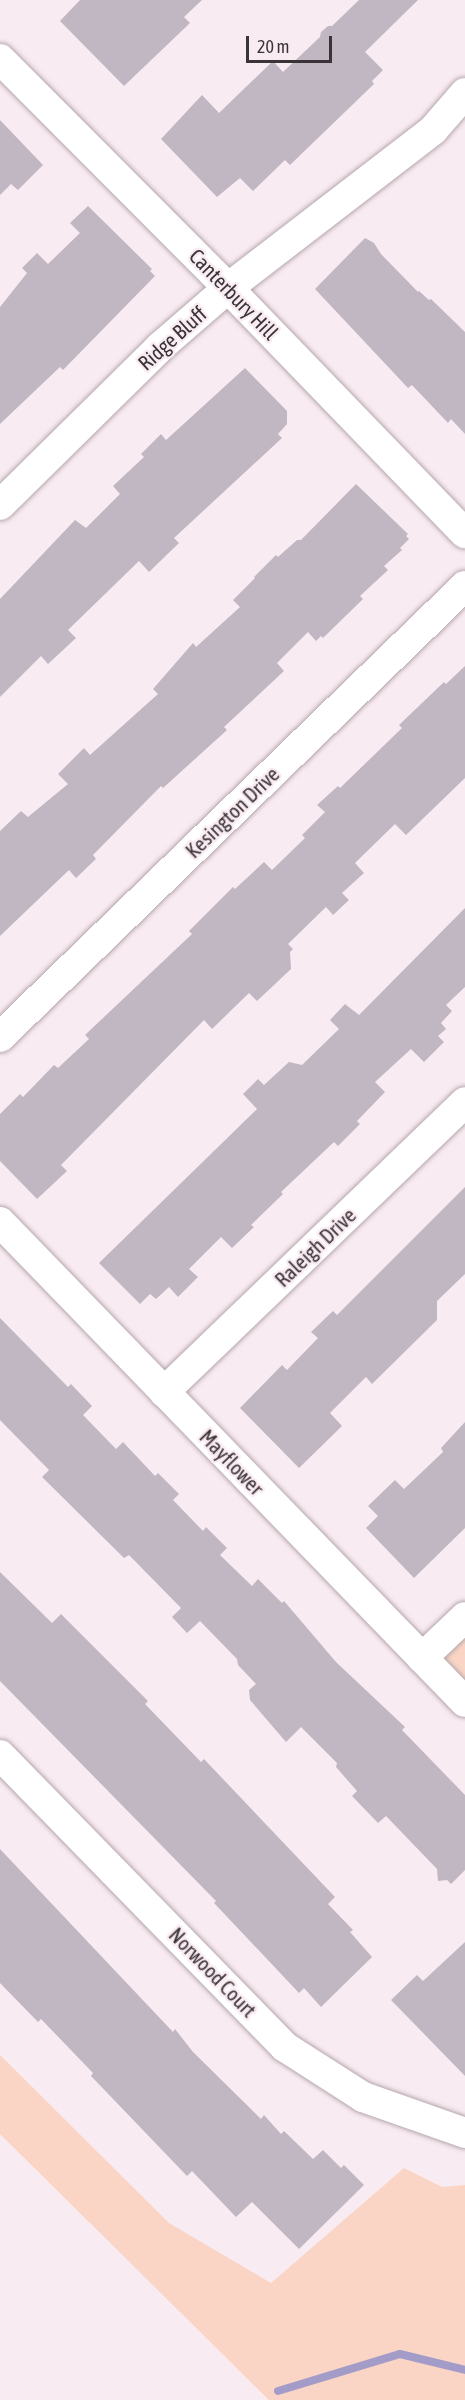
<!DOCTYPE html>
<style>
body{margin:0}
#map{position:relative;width:465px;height:2400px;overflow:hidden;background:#f9ebf2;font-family:"Asap Condensed",sans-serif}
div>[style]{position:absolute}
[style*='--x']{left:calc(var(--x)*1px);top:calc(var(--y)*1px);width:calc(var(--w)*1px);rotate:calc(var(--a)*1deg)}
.green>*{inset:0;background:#fad5c5}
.stream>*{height:8px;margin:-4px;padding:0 4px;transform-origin:4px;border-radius:4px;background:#a39cc9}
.building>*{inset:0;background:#c0b7c2}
.roads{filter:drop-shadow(0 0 2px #b5a7ad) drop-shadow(0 0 2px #b5a7ad)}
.minor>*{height:30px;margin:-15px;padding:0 15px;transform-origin:15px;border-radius:15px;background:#fff}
span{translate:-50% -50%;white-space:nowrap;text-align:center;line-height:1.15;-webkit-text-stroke:5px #f9ebf2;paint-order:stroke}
.street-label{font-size:21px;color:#3a3437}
.scale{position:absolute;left:246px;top:36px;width:86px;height:27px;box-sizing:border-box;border:3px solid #3a3437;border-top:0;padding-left:8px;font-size:18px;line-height:21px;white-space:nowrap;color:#3a3437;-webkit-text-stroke:4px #f9ebf2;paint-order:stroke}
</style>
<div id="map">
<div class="green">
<div style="clip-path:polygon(465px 1617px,465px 1702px,422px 1658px)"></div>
<div style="clip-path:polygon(0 2055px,169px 2223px,271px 2283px,404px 2168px,442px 2187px,465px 2185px,465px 2400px,269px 2400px,0 2134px)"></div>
</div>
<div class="stream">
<div style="--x:278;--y:2391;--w:127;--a:-16.9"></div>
<div style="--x:400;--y:2354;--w:67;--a:13.8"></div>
</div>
<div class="building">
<div style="clip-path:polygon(80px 0,202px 0,184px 17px,190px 23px,124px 86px,60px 21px)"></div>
<div style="clip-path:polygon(359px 0,418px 0,365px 52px,383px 70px,372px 81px,374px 84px,290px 165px,285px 160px,253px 191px,240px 178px,217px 197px,161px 139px,202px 95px,219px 113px,273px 61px,283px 72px,320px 37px,321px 32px,328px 26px,332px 26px)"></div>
<div style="clip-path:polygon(0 120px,43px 165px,18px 190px,11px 184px,0 195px)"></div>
<div style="clip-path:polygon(88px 206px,152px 269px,150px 271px,155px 276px,63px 370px,60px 367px,0 424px,0 307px,27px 273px,22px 268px,37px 253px,48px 264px,80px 233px,70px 223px)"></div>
<div style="clip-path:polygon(365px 238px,374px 243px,381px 254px,418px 292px,419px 291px,429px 300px,431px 299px,465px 332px,465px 434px,451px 419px,448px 423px,412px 385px,408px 388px,315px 289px)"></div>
<div style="clip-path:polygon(245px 368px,287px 411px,287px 424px,278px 434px,282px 438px,174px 538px,179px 543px,149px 572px,139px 561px,68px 630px,76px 638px,48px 664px,41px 656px,0 697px,0 599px,75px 520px,86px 528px,120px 494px,113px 486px,144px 457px,141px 454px,161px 434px,166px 440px)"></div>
<div style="clip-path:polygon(356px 484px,408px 534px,406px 536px,409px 539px,400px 548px,402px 550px,384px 566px,388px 570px,360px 596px,363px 599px,323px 638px,321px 636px,316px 641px,308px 632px,277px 663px,284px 671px,224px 727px,227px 730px,163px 788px,161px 786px,93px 855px,96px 859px,76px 878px,69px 870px,0 936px,0 831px,21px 811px,28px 817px,68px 784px,58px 774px,84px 748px,90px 755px,158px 694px,153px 689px,193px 643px,196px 647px,240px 607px,233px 600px,255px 578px,254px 577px,276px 555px,278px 557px,297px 540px,301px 540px)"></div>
<div style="clip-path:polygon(465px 666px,465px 778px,406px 835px,395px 824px,355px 863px,364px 873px,342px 893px,349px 900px,333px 915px,326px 907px,288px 944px,293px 949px,290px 952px,291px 969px,257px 1001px,249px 993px,212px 1029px,204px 1020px,61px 1165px,67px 1171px,37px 1199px,0 1161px,0 1114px,20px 1094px,23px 1097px,54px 1065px,58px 1068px,89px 1039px,85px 1035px,192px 934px,189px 931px,233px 887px,235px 889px,264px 862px,272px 870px,305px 838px,302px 835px,325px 812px,317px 805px,338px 786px,340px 788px,402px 728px,399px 725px,444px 682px,446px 684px)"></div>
<div style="clip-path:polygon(465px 908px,465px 987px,446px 1005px,452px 1011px,441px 1023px,446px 1029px,438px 1036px,444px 1042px,424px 1062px,411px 1049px,375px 1082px,385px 1092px,357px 1121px,360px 1124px,338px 1146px,334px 1142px,281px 1192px,283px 1194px,251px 1225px,254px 1227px,232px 1248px,221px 1237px,189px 1269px,198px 1277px,178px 1297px,169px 1287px,156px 1299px,150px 1294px,140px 1304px,99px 1263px,257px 1109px,243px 1094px,258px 1079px,264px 1085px,289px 1062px,302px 1065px,339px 1029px,330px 1020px,345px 1004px,359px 1015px)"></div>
<div style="clip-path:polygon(465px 1187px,465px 1274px,437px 1301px,437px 1320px,372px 1384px,366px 1377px,330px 1413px,342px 1426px,299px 1468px,240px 1408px,282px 1365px,287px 1370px,318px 1338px,311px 1332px,333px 1311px,337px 1315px)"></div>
<div style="clip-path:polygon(0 1318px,68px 1387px,71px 1384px,92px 1406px,83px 1415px,116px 1449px,123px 1442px,155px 1476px,158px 1473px,179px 1494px,173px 1500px,203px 1531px,206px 1527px,227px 1548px,220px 1555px,252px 1586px,258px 1579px,282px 1603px,284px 1601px,336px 1662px,405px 1727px,402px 1730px,465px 1795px,465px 1870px,451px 1884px,447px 1880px,438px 1881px,437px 1869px,386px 1816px,378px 1823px,352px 1796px,357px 1791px,336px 1767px,337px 1763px,301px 1727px,286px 1742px,250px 1700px,249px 1690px,256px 1684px,238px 1665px,237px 1659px,200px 1621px,187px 1633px,172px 1617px,181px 1608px,129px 1555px,124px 1558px,42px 1477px,49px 1470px,0 1420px)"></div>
<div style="clip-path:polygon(465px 1422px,465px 1528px,414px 1578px,366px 1528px,378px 1516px,368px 1506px,395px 1480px,404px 1489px,443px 1452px,441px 1448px)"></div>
<div style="clip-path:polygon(0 1572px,52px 1623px,61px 1614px,148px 1701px,145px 1704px,201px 1762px,204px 1759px,335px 1897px,328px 1904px,353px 1930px,350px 1932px,372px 1957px,321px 2007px,304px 1988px,299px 1993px,214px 1903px,216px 1901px,0 1681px)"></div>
<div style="clip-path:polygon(0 1849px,173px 2032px,175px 2029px,193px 2052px,261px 2119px,264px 2115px,281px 2134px,284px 2131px,313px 2159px,323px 2150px,341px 2168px,344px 2165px,364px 2185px,299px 2249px,252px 2202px,236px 2217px,192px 2171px,187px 2176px,91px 2076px,93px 2073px,41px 2019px,38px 2022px,0 1983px)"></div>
<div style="clip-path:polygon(465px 1942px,465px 2076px,391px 2000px,417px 1975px,423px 1981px)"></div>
</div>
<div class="roads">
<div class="minor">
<div style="--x:0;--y:59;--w:323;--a:45.1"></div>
<div style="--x:228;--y:288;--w:341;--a:46"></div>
<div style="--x:0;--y:505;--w:225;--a:-44.6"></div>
<div style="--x:160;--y:347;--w:90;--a:-40.9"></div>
<div style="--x:228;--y:288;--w:259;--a:-37.6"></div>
<div style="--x:433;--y:130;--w:49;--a:-49.1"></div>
<div style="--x:0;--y:1037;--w:648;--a:-44.12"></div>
<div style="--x:0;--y:1222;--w:668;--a:45.91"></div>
<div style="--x:164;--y:1392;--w:418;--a:-43.9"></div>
<div style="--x:422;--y:1658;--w:59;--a:-43.6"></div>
<div style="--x:0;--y:1755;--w:408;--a:45.7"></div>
<div style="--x:285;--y:2047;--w:93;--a:32.7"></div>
<div style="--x:363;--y:2097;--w:108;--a:19.4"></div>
</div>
</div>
<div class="street-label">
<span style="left:234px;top:294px;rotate:46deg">Canterbury Hill</span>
<span style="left:172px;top:338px;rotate:-42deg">Ridge Bluff</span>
<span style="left:232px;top:812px;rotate:-44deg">Kesington Drive</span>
<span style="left:315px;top:1247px;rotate:-44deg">Raleigh Drive</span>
<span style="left:232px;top:1462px;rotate:46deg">Mayflower</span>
<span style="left:213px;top:1972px;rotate:46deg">Norwood Court</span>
</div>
<div class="scale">20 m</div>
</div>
